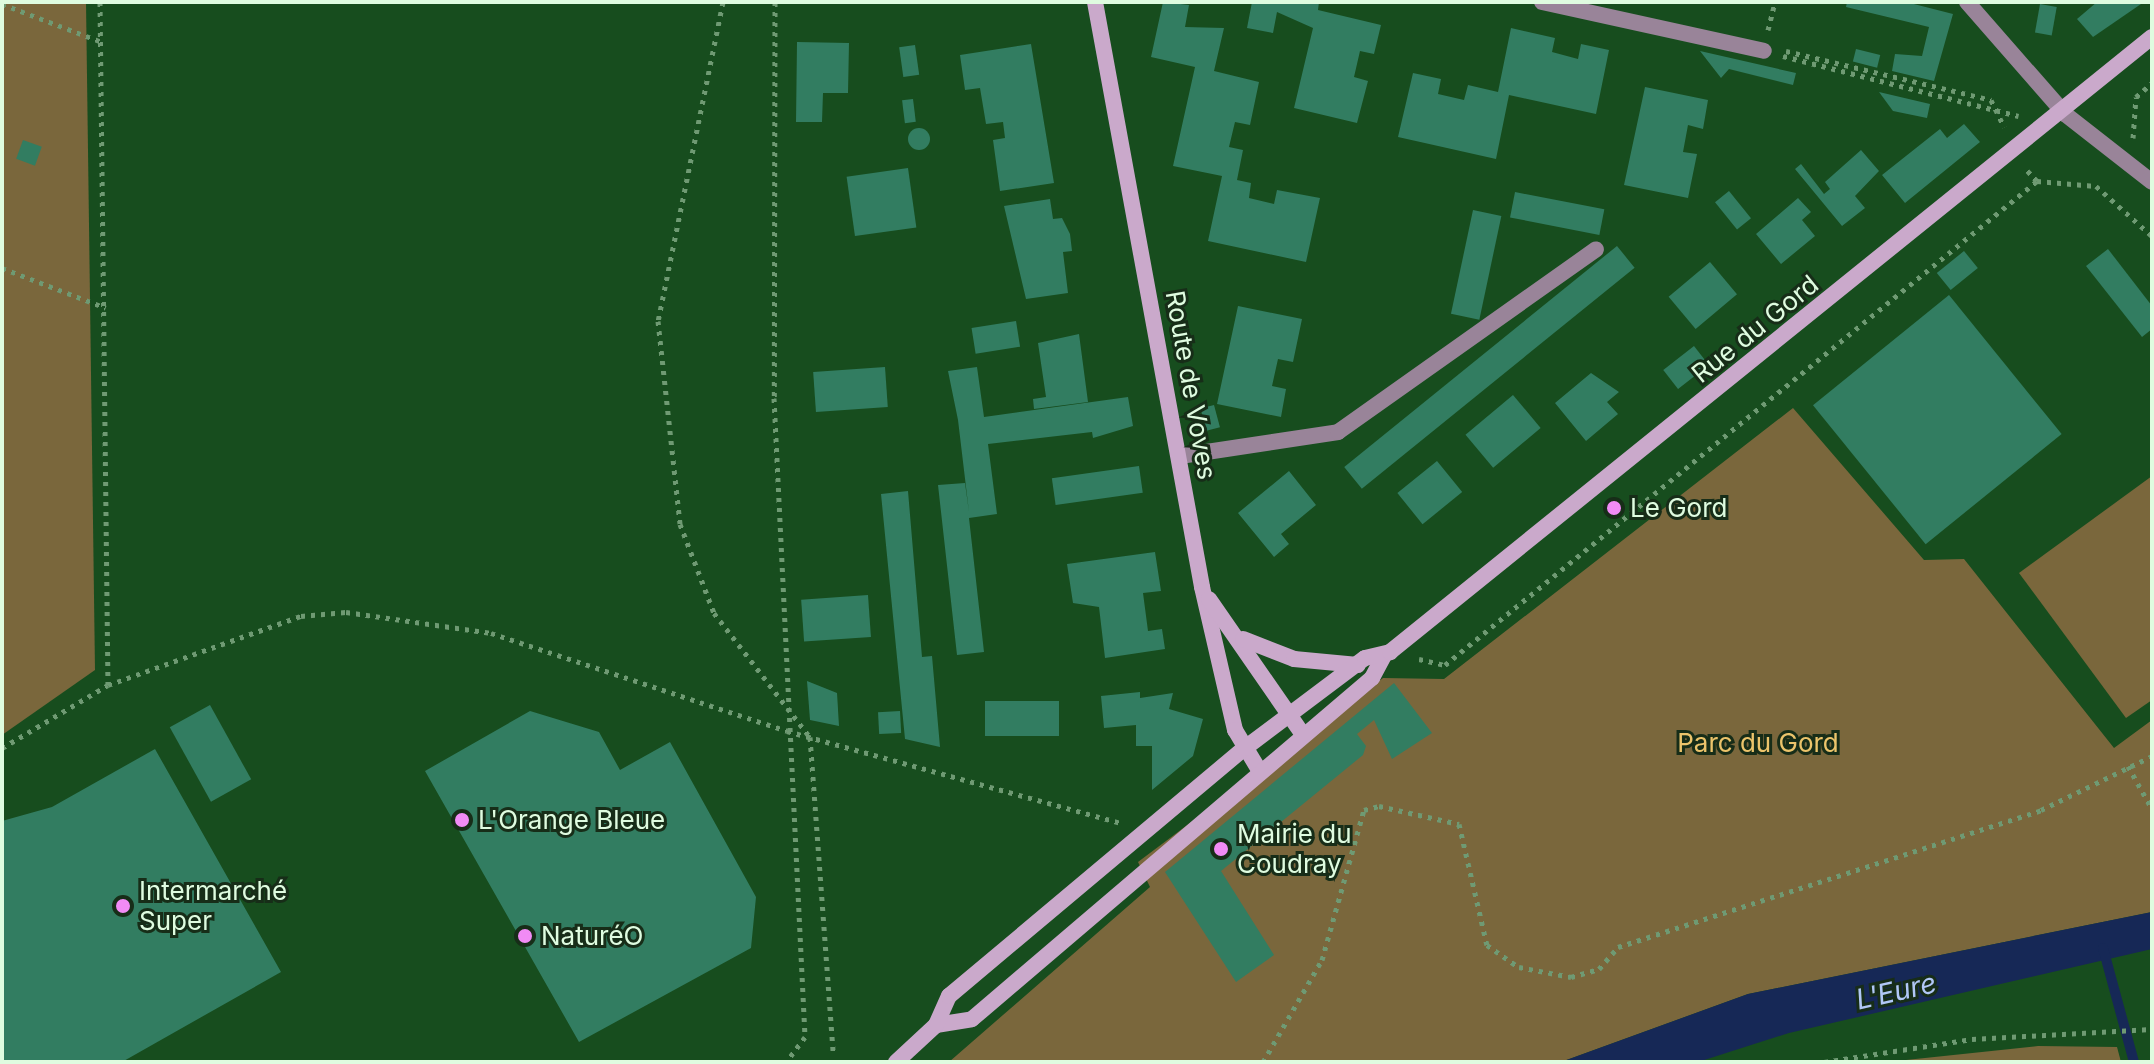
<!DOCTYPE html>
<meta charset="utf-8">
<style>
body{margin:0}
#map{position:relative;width:2154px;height:1064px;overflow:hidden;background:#174d1e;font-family:Inter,sans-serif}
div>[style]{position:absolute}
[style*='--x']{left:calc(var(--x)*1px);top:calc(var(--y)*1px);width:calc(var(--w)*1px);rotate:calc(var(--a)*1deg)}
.green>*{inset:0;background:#7a673c}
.water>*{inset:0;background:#162856}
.stream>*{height:10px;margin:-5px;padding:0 5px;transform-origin:5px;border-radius:5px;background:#162856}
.building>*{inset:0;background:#327d61;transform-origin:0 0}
.round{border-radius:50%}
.path>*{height:5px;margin-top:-2.5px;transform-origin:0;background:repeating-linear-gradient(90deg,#6f9a73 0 4px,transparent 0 10px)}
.lane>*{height:16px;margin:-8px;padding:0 8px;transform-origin:8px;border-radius:8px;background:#998499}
.street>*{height:16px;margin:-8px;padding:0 8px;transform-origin:8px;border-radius:8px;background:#998499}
.secondary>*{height:16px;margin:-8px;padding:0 8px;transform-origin:8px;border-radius:8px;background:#caa9cb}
.dots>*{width:22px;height:22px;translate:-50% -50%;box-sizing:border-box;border:4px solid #172d18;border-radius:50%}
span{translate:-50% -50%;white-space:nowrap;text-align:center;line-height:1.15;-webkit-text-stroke:6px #172d18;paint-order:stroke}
.street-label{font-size:26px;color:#dffce0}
.poi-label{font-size:26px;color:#dffce0}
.left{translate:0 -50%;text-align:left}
.park-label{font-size:26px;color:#ecc46b}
.water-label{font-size:28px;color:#b1c7f6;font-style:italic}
.frame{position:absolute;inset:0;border:4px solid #dffce0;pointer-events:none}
</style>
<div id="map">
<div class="green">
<div style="clip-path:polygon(2px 2px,86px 2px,95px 670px,2px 735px)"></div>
<div style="clip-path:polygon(1793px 408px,1924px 560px,1964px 559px,2114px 748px,2152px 720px,2152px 912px,1748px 994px,1561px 1062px,949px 1062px,1150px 887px,1138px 862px,1383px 678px,1444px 679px)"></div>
<div style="clip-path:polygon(2152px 476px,2152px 700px,2126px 718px,2019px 573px)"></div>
<div style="clip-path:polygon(2038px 1046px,2117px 1047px,2121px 1062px,1887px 1062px)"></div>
</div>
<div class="water">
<div style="clip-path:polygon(2152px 912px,2152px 949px,1789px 1033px,1698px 1062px,1561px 1062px,1748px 994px)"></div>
</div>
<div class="stream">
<div style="--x:2103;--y:948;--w:118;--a:74.8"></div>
</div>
<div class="building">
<div style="clip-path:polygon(1163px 2px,1189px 5px,1185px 27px,1224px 28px,1214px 71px,1259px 82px,1250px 125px,1235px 122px,1229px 147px,1243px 150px,1237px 180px,1251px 183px,1249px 198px,1274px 204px,1277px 190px,1320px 198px,1306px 262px,1208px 241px,1222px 176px,1173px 166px,1195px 67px,1151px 57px)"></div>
<div style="clip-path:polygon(1252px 2px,1319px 2px,1318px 10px,1381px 25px,1374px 54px,1360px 51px,1354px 77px,1368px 81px,1357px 123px,1294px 108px,1313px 28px,1277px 12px,1273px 33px,1247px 28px)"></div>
<div style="clip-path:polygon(1847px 2px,1906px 2px,1953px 14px,1934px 81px,1892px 71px,1895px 54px,1922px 56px,1929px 27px,1846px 7px)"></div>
<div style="clip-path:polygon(2097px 2px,2139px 2px,2141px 4px,2093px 37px,2077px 19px)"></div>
<div style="left:2040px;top:4px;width:17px;height:29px;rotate:10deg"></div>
<div style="clip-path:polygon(1511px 28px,1555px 38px,1552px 52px,1578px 59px,1581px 44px,1609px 50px,1596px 114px,1509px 95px,1496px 159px,1398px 137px,1413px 73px,1441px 79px,1438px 94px,1464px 100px,1468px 85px,1498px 92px)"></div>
<div style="clip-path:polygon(797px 42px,849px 43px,848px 93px,823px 93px,822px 122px,796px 122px)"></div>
<div style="clip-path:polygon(1031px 44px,1054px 183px,1000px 191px,993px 140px,1005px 138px,1003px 122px,986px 124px,980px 88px,965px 90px,960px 55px)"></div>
<div style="left:915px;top:45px;width:30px;height:16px;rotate:82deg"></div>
<div style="left:1856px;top:49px;width:25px;height:13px;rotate:14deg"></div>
<div style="clip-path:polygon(1700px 51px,1796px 73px,1793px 85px,1729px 69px,1721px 78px)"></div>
<div style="clip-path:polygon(1645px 87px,1708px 100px,1703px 129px,1688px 125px,1683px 152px,1697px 154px,1688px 198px,1624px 185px)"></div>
<div style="clip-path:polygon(1879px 92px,1930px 104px,1927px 118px,1893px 111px)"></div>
<div style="left:913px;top:99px;width:23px;height:11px;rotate:83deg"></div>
<div style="clip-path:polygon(1964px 124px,1980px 142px,1905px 203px,1882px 175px,1940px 129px,1947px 138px)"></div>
<div class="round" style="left:908px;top:128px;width:22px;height:22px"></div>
<div style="left:23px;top:140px;width:20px;height:20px;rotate:20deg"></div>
<div style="clip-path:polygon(1861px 150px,1879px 171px,1855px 196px,1865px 208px,1842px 226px,1795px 169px,1801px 164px,1824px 194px,1830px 189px,1825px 182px)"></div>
<div style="left:908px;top:168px;width:60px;height:62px;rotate:82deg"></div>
<div style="left:1729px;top:191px;width:35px;height:18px;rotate:51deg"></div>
<div style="left:1515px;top:192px;width:91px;height:26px;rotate:11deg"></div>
<div style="clip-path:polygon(1798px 198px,1811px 212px,1802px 220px,1815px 236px,1781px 264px,1756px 234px)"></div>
<div style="clip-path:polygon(1050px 199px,1053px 219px,1062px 218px,1070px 234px,1072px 251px,1063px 252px,1068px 293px,1026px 299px,1004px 206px)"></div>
<div style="left:1473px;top:210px;width:29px;height:106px;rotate:12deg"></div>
<div style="left:1617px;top:246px;width:28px;height:351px;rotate:51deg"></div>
<div style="clip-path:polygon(2108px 249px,2152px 306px,2152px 329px,2142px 337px,2086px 266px)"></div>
<div style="left:1964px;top:251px;width:22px;height:35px;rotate:51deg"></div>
<div style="left:1710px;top:262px;width:42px;height:54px;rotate:50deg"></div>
<div style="left:1949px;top:295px;width:179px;height:175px;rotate:51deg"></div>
<div style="clip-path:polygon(1238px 306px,1302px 319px,1293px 362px,1278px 359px,1272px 386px,1286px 389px,1281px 417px,1217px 404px)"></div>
<div style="left:1016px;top:321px;width:26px;height:45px;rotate:81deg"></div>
<div style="clip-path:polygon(1079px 334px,1088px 402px,1034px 409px,1033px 399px,1046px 397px,1038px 343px)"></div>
<div style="left:1694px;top:346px;width:24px;height:39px;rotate:52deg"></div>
<div style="left:885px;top:367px;width:40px;height:72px;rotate:86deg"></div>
<div style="clip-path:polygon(977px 367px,984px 417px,1128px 397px,1133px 426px,1093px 438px,1092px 432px,988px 444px,997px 514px,969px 518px,984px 652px,957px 655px,938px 485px,965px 483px,969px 512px,958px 420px,948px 371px)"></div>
<div style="clip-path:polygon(1591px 373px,1619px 392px,1607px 402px,1618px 414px,1586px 441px,1555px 403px)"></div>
<div style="left:1513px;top:395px;width:43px;height:62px;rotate:50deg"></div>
<div style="left:1214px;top:405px;width:23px;height:14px;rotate:75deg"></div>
<div style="left:1437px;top:461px;width:40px;height:51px;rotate:51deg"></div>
<div style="left:1139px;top:466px;width:27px;height:88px;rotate:82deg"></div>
<div style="clip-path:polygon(1289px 471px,1316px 505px,1281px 534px,1289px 544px,1274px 557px,1238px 513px)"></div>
<div style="clip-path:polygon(908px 491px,922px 657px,932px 656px,940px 747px,905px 739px,881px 494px)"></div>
<div style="clip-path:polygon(1155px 552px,1161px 591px,1143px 593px,1148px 631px,1162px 629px,1165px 649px,1105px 658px,1099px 607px,1073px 603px,1067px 564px)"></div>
<div style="left:868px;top:595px;width:42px;height:67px;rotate:86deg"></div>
<div style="clip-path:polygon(807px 681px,837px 693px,839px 726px,810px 720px)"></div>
<div style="clip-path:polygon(1394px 683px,1432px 733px,1392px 759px,1374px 720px,1357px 734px,1366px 746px,1363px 755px,1221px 871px,1274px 955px,1236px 982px,1165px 872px)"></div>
<div style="clip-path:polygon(1140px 692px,1140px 698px,1173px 693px,1169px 709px,1203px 719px,1193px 756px,1152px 790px,1152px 746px,1136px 746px,1136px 725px,1104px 728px,1101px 696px)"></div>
<div style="left:1059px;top:701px;width:35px;height:74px;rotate:90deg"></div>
<div style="left:210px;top:705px;width:85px;height:46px;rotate:61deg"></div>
<div style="clip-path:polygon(530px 711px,599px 732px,620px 770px,670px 742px,756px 897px,751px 948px,579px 1042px,425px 771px)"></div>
<div style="left:900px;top:711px;width:22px;height:22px;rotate:87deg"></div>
<div style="clip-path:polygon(155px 749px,281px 972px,122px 1062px,2px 1062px,2px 821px,52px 807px)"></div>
</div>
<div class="path">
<div style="--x:100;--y:2;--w:683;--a:89.33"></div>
<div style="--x:723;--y:2;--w:326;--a:101.5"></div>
<div style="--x:658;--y:321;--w:204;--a:83.8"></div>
<div style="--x:680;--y:524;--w:95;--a:69.1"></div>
<div style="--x:714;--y:613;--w:157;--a:52.3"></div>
<div style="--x:810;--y:737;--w:316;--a:85.8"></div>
<div style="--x:775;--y:2;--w:396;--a:90.1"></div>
<div style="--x:774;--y:398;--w:640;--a:87.22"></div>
<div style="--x:805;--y:1037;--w:31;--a:127"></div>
<div style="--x:2;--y:4;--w:107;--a:20.8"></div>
<div style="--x:1768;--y:30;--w:29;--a:-76"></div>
<div style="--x:1786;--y:51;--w:211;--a:13.4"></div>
<div style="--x:1991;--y:100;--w:30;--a:64"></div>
<div style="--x:1783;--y:56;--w:243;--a:14.3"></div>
<div style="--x:2133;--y:138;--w:41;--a:-85.8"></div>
<div style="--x:2136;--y:97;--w:21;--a:-41"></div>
<div style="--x:2037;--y:181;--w:59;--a:4.8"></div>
<div style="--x:2096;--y:186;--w:75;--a:41.8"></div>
<div style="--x:2;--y:268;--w:111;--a:21"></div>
<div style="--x:1419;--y:659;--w:27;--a:13"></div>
<div style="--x:1445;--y:665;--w:765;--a:-39.27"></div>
<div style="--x:2037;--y:181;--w:19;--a:-133"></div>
<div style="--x:2;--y:748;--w:123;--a:-30.7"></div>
<div style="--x:108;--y:685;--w:205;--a:-19.7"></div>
<div style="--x:301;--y:616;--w:45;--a:-5.1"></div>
<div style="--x:346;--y:612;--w:147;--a:8.2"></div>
<div style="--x:491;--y:633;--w:312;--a:18.3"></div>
<div style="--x:787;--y:731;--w:345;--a:15.4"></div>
<div style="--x:2128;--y:766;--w:49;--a:60.8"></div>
<div style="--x:1263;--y:1062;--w:118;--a:-60"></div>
<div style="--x:1322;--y:960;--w:156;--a:-74.4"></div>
<div style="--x:1364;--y:810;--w:16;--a:-15"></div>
<div style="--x:1379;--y:806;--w:82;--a:12.7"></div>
<div style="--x:1459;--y:824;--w:124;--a:77"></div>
<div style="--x:1487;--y:945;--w:39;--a:35"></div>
<div style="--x:1519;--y:967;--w:53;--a:10.9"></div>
<div style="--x:1571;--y:977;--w:29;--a:-16"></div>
<div style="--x:1599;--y:969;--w:29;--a:-49"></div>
<div style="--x:1618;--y:947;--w:445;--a:-17.9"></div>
<div style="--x:2041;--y:810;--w:123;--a:-25.9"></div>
<div style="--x:1824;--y:1062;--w:150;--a:-8.8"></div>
<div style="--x:1972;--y:1039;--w:180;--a:-3.2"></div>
</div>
<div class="lane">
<div style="--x:1180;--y:456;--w:160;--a:-8.6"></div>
<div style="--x:1338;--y:432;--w:316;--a:-35.3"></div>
</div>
<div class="street">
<div style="--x:1542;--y:2;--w:227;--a:12.4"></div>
<div style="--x:1967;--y:2;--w:149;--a:48.8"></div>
<div style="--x:2065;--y:114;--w:110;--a:38"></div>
</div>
<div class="secondary">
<div style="--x:1095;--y:2;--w:595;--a:79.63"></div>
<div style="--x:1202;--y:587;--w:147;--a:77"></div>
<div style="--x:1235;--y:730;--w:47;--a:59"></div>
<div style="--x:1209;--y:599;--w:165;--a:55.3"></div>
<div style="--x:1243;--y:639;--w:55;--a:21.4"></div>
<div style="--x:1294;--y:659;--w:64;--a:5.4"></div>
<div style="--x:936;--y:1025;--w:36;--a:-9"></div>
<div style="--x:972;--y:1019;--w:526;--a:-40.45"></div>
<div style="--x:1372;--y:678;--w:27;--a:-62"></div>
<div style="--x:896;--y:1062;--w:54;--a:-42.8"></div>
<div style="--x:936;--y:1025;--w:32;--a:-66"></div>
<div style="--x:949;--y:996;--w:386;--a:-40"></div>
<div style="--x:1245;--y:748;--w:150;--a:-36.9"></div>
<div style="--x:1365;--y:658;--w:26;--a:-13"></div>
<div style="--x:1390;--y:652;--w:979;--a:-38.91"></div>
</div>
<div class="dots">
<div style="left:1614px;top:508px;background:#f18bf5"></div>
<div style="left:462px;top:820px;background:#f18bf5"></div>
<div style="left:1221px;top:849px;background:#f18bf5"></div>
<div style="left:123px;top:906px;background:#f18bf5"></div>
<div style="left:525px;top:936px;background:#f18bf5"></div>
</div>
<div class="street-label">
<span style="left:1755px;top:329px;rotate:-39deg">Rue du Gord</span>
<span style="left:1191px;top:385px;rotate:80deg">Route de Voves</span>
</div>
<div class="poi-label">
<span class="left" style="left:1630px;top:508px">Le Gord</span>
<span class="left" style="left:478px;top:820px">L'Orange Bleue</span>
<span class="left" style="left:1237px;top:849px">Mairie du<br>Coudray</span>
<span class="left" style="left:139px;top:906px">Intermarché<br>Super</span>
<span class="left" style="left:541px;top:936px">NaturéO</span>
</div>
<div class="park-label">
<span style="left:1758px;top:743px">Parc du Gord</span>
</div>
<div class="water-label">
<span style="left:1896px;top:991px;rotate:-13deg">L'Eure</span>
</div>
<div class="frame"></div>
</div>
